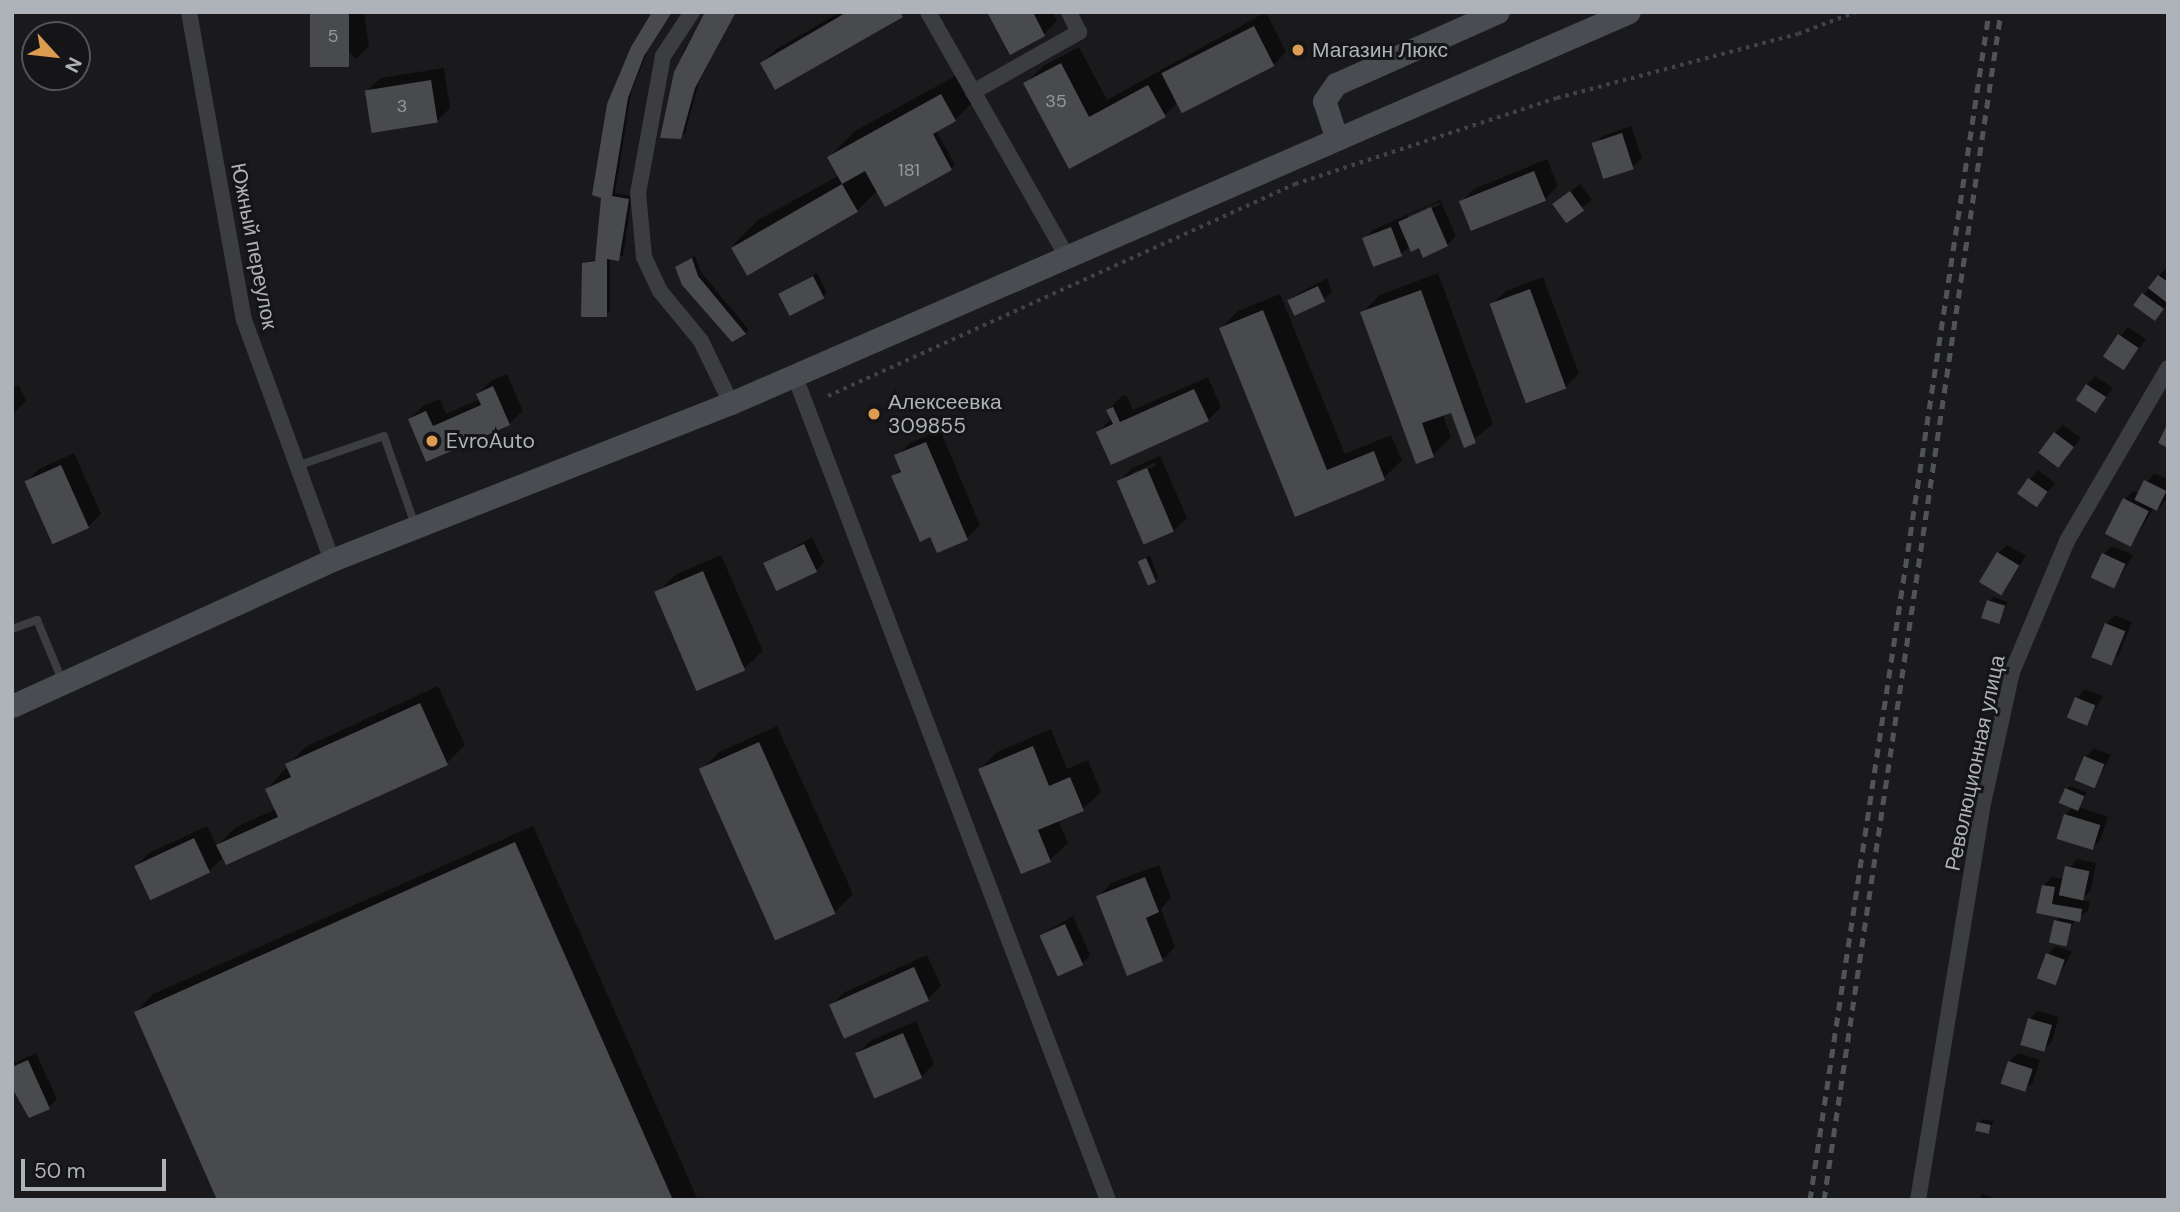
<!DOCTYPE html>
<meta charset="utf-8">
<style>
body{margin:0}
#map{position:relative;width:2180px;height:1212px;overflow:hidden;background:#1a1a1c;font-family:"DM Sans",sans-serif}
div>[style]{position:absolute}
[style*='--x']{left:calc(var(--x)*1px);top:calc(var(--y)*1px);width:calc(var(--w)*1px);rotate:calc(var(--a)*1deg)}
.shadow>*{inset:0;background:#0007;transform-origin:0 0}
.building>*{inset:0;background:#494a4d;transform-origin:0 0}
.path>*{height:3.5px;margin-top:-1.75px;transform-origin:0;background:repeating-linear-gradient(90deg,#414447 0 3.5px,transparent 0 8.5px)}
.service>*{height:8px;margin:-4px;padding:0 4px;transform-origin:4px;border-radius:4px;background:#3b3d40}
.minor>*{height:16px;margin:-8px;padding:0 8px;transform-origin:8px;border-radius:8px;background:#3b3d40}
.secondary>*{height:23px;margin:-11.5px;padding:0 11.5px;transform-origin:11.5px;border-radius:11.5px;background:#494c50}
.rail>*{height:5px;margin-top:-2.5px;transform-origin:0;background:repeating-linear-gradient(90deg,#505357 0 9px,transparent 0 16px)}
.dots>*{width:19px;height:19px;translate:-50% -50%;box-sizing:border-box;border:4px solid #151517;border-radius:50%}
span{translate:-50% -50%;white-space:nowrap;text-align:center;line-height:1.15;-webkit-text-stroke:6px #151517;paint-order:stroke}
.number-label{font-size:18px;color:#95999e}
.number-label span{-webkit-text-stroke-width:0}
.poi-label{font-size:21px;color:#aeb3b9}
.left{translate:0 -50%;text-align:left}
.street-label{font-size:21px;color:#aeb3b9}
.frame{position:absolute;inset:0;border:14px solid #aeb3b9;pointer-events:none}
.north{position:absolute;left:21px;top:21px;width:70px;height:70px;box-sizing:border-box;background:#151517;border:2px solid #525458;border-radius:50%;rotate:117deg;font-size:19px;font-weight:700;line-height:28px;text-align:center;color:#aeb3b9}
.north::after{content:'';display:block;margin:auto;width:24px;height:32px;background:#dd9c50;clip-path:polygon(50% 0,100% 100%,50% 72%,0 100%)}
.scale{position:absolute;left:21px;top:1159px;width:145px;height:32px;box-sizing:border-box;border:4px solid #aeb3b9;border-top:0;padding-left:9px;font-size:21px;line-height:24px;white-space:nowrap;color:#aeb3b9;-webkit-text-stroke:5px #151517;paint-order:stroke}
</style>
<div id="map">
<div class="shadow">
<div style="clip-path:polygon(312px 12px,364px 12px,369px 46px,356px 59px)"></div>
<div style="clip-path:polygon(707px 12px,736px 12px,699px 82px,685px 134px,662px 137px,684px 50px)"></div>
<div style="clip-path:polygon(840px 12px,905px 12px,762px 63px,775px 50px)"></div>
<div style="clip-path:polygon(989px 12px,1053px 12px,1057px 21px,1044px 34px,1011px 52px)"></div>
<div style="clip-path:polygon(1266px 12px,1286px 52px,1273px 65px,1178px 102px,1165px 115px,1070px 167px,1025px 84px,1043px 66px,1079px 47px,1107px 100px)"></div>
<div style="clip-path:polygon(648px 50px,631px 93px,615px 193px,632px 196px,623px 256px,610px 258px,610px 311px,606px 315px,584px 263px,597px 259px,609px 104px)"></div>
<div style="clip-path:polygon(444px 68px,450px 108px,437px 121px,367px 91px,380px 78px)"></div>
<div style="clip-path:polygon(968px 69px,981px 94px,955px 120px,936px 130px,955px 165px,951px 168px,886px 204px,878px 190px,857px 211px,732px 246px,758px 220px,840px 175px,829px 157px,855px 131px)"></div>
<div style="clip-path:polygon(1631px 126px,1642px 158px,1633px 167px,1606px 177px,1594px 144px,1603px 136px)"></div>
<div style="clip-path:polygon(1547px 159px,1558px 186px,1545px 199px,1461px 202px,1474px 189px)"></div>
<div style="left:1580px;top:184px;width:20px;height:33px;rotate:53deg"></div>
<div style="clip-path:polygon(evenodd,1440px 200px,1456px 236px,1447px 245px,1410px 246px,1401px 254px,1374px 265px,1364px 239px,1373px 230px,1440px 200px,1439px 202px,1440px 205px,1408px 219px,1408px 215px,1439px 202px)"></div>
<div style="clip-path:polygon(695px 256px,701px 272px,749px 330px,745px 333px,677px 267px)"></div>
<div style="clip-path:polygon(2168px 265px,2168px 303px,2162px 311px,2135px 305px)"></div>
<div style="clip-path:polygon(817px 273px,827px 293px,823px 297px,780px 293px)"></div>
<div style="clip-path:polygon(1438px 273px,1493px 424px,1465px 446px,1452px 411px,1443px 414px,1451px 437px,1433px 455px,1363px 312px,1380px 295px)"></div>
<div style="clip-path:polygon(1543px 277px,1579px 373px,1566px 387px,1492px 304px,1506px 291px)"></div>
<div style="clip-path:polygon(1327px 278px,1332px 291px,1324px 300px,1289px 299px)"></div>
<div style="clip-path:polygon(1280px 294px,1345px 454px,1391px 435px,1402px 460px,1384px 478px,1296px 514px,1221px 328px,1238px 311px)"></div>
<div style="clip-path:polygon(2128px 327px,2146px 339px,2125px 368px,2120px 336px)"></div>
<div style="clip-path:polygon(507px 374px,523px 411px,509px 424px,427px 460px,410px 419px,423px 406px,440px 399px,446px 414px,480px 399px,478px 394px,491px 381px)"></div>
<div style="clip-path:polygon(2095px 376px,2113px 388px,2095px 411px,2087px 385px)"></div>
<div style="clip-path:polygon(1208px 377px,1221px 407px,1208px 420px,1098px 432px,1112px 418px,1108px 410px,1121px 397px,1126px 395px,1133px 410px)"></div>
<div style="clip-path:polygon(19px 385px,26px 401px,12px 415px,12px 388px)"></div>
<div style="clip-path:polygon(2063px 425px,2081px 438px,2059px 465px,2055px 433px)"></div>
<div style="clip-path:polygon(940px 430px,980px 525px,967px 538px,938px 551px,893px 476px,902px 468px,897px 456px,910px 443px)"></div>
<div style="clip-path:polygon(74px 453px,101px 514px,88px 527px,26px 482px,39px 469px)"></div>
<div style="clip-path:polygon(evenodd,1160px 456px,1187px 518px,1173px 531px,1119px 482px,1132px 468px,1160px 456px,1154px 463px,1156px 466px,1132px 476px,1132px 473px,1154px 463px)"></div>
<div style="clip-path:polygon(2038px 470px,2055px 483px,2045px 496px,2020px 492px)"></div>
<div style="clip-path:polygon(2154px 473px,2168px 479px,2168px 497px,2158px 509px,2154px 507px,2132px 544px,2125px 499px,2133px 491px,2139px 494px)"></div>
<div style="clip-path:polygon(812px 537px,824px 562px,816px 571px,765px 564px)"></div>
<div style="clip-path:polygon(2007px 545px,2026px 556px,2001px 593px,1998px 553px)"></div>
<div style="clip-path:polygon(2112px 546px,2133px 555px,2114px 587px,2104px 554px)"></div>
<div style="clip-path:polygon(721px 555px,763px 651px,745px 668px,657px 593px,675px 575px)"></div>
<div style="clip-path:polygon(1150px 555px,1158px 577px,1155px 581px,1139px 562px)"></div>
<div style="clip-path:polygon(1993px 597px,2008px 602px,1998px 622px,1989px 601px)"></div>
<div style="clip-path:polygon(2115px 615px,2132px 622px,2119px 654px,2111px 663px,2106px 624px)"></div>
<div style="clip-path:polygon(438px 686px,465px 745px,447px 763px,224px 857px,209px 871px,151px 899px,136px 866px,149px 853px,207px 826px,217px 846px,236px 827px,276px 809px,267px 789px,305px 747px)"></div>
<div style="clip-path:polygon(2085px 689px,2103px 696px,2087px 723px,2077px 698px)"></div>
<div style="clip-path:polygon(777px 726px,853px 894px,835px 912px,701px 770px,719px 752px)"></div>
<div style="clip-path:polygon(1051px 729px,1067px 769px,1088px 760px,1101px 792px,1083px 809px,1058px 820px,1068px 843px,1050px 860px,980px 769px,997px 752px)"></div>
<div style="clip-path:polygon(2094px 748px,2111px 755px,2094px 786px,2086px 757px)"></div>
<div style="clip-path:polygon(2070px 786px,2087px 792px,2079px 807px,2108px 817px,2100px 840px,2092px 849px,2058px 838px,2066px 814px,2074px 806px,2066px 789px)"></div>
<div style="clip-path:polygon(533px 826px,698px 1200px,219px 1200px,136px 1012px,153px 994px)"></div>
<div style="clip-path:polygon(2076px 859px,2096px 863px,2091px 890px,2081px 900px,2090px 901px,2088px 911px,2075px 919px,2065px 944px,2056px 921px,2060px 916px,2038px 912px,2043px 886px,2052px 877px,2064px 879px)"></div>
<div style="clip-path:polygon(1159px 865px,1171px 898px,1161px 909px,1175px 947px,1162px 960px,1098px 897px,1111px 883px)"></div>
<div style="clip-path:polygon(1073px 916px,1090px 955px,1082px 964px,1041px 935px)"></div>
<div style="clip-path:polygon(2056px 946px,2072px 952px,2055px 983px,2048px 954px)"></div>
<div style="clip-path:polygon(927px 955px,941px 986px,928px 999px,831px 1005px,845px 992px)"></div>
<div style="clip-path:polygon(2038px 1011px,2059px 1017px,2052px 1041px,2044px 1050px,2029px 1019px)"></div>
<div style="clip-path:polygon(916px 1021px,934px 1064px,921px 1077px,857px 1054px,870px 1041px)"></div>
<div style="clip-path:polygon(36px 1053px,57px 1099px,49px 1107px,12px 1086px,12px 1064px)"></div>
<div style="clip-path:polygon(2018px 1053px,2040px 1060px,2033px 1082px,2025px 1090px,2009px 1062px)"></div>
<div style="clip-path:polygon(1982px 1119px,1994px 1121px,1989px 1132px,1979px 1123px)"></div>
<div style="clip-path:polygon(1983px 1194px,1998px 1200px,1977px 1200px)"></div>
</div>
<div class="building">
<div style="left:310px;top:12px;width:39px;height:55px"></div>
<div style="clip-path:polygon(652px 12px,672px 12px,644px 56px,628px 98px,612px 196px,629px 199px,619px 261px,607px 259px,607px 317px,581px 317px,582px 263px,595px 261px,601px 198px,592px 195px,607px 104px,631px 47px)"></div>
<div style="clip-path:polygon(705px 12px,736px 12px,695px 88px,681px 139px,660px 138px,674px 72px)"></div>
<div style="clip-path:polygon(847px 12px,900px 12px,903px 17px,775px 90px,760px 63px)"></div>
<div style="clip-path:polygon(987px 12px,1033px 12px,1045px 36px,1010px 55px)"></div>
<div style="left:1254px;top:26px;width:45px;height:104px;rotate:63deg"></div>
<div style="clip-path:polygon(1061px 63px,1089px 117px,1148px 85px,1166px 117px,1069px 169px,1023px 83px)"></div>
<div style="left:431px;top:80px;width:43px;height:67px;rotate:81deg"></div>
<div style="clip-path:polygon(941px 94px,956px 121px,933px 134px,952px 170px,885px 207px,865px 171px,842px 184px,827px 157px)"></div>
<div style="left:1622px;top:133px;width:38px;height:32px;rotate:72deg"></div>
<div style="left:1534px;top:171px;width:32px;height:81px;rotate:68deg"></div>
<div style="left:842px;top:184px;width:32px;height:128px;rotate:60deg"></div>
<div style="left:1570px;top:191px;width:24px;height:22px;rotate:54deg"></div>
<div style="clip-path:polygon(1431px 207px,1448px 246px,1423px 258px,1419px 248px,1411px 252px,1398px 222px)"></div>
<div style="left:1391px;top:227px;width:31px;height:31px;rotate:69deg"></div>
<div style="clip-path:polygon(692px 258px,698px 276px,746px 334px,732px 342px,682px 285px,675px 267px)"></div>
<div style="clip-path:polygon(2158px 275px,2168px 282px,2166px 302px,2148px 288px)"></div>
<div style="left:813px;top:276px;width:25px;height:39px;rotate:63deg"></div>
<div style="left:1318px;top:286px;width:17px;height:34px;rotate:65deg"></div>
<div style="left:1530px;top:289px;width:106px;height:43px;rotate:70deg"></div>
<div style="clip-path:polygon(1421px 290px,1476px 443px,1464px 448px,1451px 413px,1422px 423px,1434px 457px,1416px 464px,1360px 312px)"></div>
<div style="left:2142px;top:293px;width:27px;height:15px;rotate:36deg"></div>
<div style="clip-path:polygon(1263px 310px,1327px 470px,1374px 451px,1385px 480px,1295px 517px,1219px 328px)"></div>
<div style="left:2118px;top:334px;width:25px;height:27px;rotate:34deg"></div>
<div style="left:2086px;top:384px;width:24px;height:19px;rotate:33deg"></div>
<div style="clip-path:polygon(493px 386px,510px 425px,426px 462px,408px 419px,426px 411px,433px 426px,481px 405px,476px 394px)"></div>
<div style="clip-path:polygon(1194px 389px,1209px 421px,1111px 465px,1096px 432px,1113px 424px,1106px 410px,1113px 407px,1120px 422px)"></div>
<div style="clip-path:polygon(2168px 423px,2168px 448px,2158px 443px)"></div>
<div style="left:2054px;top:432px;width:25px;height:26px;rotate:37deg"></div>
<div style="clip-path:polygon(926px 442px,968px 540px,937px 553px,930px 537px,920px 542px,891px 476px,901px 472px,894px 455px)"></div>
<div style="left:61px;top:465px;width:69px;height:40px;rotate:66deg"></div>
<div style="left:1147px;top:468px;width:69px;height:33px;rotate:67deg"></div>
<div style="left:2028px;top:478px;width:24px;height:19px;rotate:35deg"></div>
<div style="left:2144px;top:480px;width:25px;height:22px;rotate:26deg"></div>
<div style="left:2123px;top:498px;width:29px;height:40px;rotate:27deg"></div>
<div style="left:804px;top:544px;width:31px;height:45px;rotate:65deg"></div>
<div style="left:1997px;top:552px;width:26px;height:35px;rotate:31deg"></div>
<div style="left:2102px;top:553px;width:26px;height:27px;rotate:25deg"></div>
<div style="left:1146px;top:558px;width:26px;height:9px;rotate:67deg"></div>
<div style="left:703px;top:571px;width:108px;height:53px;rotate:67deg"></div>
<div style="left:1987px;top:600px;width:19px;height:19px;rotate:18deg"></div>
<div style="left:2105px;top:623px;width:22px;height:37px;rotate:22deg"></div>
<div style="left:2075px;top:697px;width:22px;height:22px;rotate:22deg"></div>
<div style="clip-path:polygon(420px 703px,448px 765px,226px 865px,216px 845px,278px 817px,265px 789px,291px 777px,285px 764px)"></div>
<div style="left:759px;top:742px;width:188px;height:66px;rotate:66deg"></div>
<div style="clip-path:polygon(1033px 746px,1049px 786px,1070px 777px,1084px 811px,1038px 830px,1051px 862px,1021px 874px,978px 769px)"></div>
<div style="left:2084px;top:756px;width:22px;height:26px;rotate:22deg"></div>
<div style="left:2065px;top:788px;width:21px;height:16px;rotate:23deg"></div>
<div style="left:2064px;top:814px;width:38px;height:26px;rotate:17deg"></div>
<div style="left:194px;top:838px;width:38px;height:66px;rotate:65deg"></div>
<div style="clip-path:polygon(515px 842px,673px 1200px,217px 1200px,134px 1012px)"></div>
<div style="left:2065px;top:866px;width:25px;height:30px;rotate:12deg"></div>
<div style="clip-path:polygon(1145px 877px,1159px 912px,1146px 918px,1163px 961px,1127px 976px,1096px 896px)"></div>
<div style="clip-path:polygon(2042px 885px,2055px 887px,2052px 904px,2082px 909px,2080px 922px,2036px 913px)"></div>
<div style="left:2054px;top:920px;width:18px;height:23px;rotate:13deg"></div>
<div style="left:1065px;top:924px;width:45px;height:28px;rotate:66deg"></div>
<div style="left:2046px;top:953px;width:20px;height:27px;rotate:20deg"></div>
<div style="left:914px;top:967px;width:37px;height:93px;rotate:66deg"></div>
<div style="left:2028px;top:1018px;width:25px;height:28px;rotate:16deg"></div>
<div style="left:903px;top:1033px;width:49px;height:52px;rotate:67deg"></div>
<div style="clip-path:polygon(28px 1060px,50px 1109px,29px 1118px,12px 1088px,12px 1067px)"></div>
<div style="left:2008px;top:1061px;width:26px;height:24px;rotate:18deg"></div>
<div style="left:1977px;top:1122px;width:14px;height:9px;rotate:12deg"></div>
</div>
<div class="path">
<div style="--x:828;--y:396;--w:513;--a:-24.42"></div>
<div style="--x:1295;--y:184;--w:276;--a:-18.2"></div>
<div style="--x:1557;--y:98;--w:249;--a:-14.9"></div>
<div style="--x:1798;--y:34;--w:62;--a:-20.8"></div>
</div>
<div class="service">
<div style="--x:297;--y:466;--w:92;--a:-19"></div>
<div style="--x:384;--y:436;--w:94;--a:70.8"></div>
<div style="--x:12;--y:629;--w:27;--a:-20"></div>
<div style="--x:37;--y:620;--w:65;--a:67.4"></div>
</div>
<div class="minor">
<div style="--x:189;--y:12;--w:313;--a:79.9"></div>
<div style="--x:244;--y:320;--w:256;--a:69.9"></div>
<div style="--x:692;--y:12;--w:53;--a:123.4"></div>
<div style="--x:663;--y:56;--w:139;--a:100.3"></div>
<div style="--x:638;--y:193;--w:64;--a:84.6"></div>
<div style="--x:644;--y:257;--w:38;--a:65"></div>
<div style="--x:660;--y:291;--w:65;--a:50.6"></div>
<div style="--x:701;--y:341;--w:69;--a:64.2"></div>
<div style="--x:928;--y:12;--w:279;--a:60.4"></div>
<div style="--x:973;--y:92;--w:122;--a:-29.5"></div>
<div style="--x:1079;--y:32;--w:22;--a:-117"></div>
<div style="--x:794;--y:374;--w:884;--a:69.19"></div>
<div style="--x:1918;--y:1200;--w:406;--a:-80.7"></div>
<div style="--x:1984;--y:799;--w:130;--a:-77.6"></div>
<div style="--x:2012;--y:672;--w:142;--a:-67.2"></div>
<div style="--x:2067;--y:541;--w:200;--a:-59.7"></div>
</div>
<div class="secondary">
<div style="--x:1336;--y:137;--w:38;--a:-108"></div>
<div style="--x:1324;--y:101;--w:21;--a:-55"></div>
<div style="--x:1336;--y:84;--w:177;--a:-24"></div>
<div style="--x:12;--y:706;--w:352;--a:-24.5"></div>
<div style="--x:332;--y:560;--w:429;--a:-21.5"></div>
<div style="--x:731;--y:403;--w:979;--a:-23.53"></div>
</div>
<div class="rail">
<div style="--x:1810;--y:1200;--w:1201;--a:-81.43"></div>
<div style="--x:1824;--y:1200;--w:1201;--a:-81.53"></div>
</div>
<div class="dots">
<div style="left:1298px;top:50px;background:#dd9c50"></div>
<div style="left:874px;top:414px;background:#dd9c50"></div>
<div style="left:432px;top:441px;background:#dd9c50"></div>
</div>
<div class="number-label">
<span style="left:333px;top:36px">5</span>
<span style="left:1056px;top:101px">35</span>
<span style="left:402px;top:106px">3</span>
<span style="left:909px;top:170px">181</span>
</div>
<div class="poi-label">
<span class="left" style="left:1312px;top:50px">Магазин Люкс</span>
<span class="left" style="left:888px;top:414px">Алексеевка<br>309855</span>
<span class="left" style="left:446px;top:441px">EvroAuto</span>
</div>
<div class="street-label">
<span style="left:254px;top:246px;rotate:79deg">Южный переулок</span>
<span style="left:1975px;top:763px;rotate:-78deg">Революционная улица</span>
</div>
<div class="frame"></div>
<div class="north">N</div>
<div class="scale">50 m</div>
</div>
